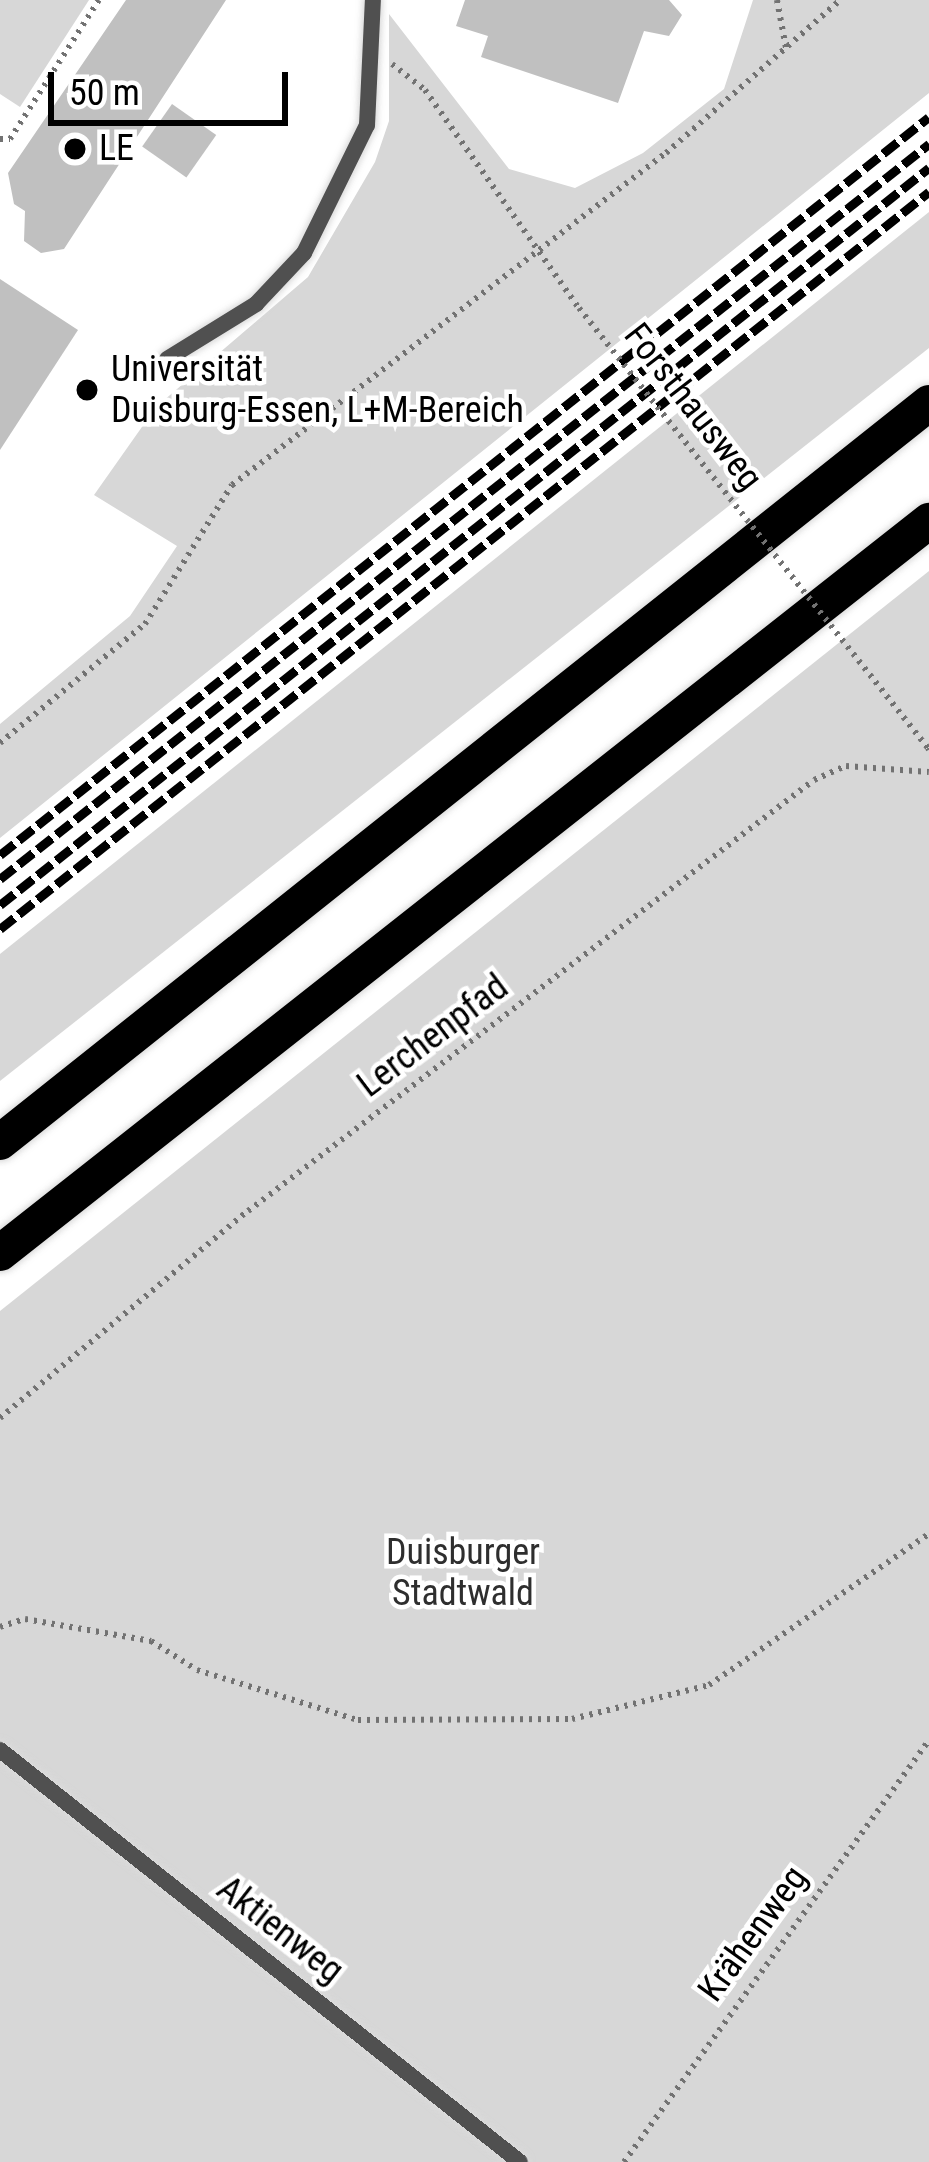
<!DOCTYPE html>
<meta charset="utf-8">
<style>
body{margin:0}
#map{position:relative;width:929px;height:2162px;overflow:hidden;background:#fff;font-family:"Roboto Condensed",sans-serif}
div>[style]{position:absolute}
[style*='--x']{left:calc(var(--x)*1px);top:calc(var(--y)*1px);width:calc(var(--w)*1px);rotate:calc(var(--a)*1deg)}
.green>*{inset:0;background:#d7d7d7}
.building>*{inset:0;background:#c0c0c0;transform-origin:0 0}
.path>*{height:6px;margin-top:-3px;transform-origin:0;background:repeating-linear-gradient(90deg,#727272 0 3px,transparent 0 9px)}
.roads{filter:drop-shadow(0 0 3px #dbdbdb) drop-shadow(0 0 3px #dbdbdb)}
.lane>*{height:16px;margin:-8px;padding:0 8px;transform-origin:8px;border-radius:8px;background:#505050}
.highway>*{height:36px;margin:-18px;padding:0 18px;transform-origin:18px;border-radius:18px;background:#000}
.rail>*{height:9px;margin-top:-4.5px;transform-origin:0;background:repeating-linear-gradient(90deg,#000 0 18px,transparent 0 24px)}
.path-bridge>*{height:6px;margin-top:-3px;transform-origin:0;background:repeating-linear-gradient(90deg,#727272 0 3px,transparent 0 9px)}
.dots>*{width:33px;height:33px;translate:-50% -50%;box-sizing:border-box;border:6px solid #fff;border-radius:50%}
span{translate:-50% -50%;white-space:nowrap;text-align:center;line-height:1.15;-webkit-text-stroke:9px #fff;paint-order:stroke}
.poi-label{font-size:36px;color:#000}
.left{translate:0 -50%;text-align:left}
.street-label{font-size:36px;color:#000}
.park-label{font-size:36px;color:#2e2e2e}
.scale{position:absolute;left:48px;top:72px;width:240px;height:54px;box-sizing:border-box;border:6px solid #000;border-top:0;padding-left:15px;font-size:36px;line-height:42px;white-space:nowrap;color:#000;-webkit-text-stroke:9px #fff;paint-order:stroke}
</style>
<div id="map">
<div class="green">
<div style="clip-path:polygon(0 0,89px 0,20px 107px,0 94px)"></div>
<div style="clip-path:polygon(753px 0,929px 0,929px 93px,0 838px,0 724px,130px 616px,177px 546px,94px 495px,156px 407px,308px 277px,375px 162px,389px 121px,389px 14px,509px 169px,575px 188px,643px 153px,724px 89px)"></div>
<div style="clip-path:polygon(929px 212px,929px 348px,0 1081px,0 954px)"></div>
<div style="clip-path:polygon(929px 571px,929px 2162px,0 2162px,0 1311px)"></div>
</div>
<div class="building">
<div style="clip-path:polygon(126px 0,226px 0,64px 249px,41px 253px,24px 241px,25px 211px,14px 204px,8px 173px)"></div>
<div style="clip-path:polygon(465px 0,669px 0,682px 15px,669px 36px,644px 31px,618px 103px,481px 57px,488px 36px,456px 26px)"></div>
<div style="left:172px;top:104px;width:54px;height:52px;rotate:35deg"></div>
<div style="clip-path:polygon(0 279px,78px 330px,0 450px)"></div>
</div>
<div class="path">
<div style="--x:777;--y:0;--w:49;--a:79.4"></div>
<div style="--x:392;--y:64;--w:42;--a:38.2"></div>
<div style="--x:425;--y:90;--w:267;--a:54.8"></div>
<div style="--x:0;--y:139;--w:10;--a:0"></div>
<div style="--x:10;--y:139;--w:165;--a:-57.4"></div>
<div style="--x:0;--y:743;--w:188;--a:-39.4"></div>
<div style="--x:145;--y:624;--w:164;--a:-58"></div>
<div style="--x:232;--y:485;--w:546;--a:-37.42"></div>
<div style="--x:666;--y:153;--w:232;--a:-41.3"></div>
<div style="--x:928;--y:748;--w:2;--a:63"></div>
<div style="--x:0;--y:1418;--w:323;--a:-39.9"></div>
<div style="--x:248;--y:1211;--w:711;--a:-37.29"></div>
<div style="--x:814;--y:780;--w:35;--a:-24"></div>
<div style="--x:846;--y:766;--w:83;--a:4.1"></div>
<div style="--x:0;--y:1627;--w:26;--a:-18"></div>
<div style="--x:25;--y:1619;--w:128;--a:9.9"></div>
<div style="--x:151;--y:1641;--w:54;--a:32.2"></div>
<div style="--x:197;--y:1670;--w:169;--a:17.3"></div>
<div style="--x:358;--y:1720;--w:214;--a:-0.3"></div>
<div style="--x:572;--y:1719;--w:141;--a:-13.9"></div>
<div style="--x:709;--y:1685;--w:267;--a:-34.5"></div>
<div style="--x:624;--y:2162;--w:521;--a:-54.14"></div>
</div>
<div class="roads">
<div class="lane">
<div style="--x:167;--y:359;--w:105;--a:-31.7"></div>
<div style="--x:256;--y:304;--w:70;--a:-46.7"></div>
<div style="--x:304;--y:253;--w:143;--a:-63.8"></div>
<div style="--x:367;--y:125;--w:125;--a:-87.3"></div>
<div style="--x:0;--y:1750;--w:663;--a:38.39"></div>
</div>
<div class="highway">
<div style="--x:0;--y:1142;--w:1187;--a:-38.5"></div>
<div style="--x:0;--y:1253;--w:1183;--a:-38.24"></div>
</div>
</div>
<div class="rail">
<div style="--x:0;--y:855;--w:1186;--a:-38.46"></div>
<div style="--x:0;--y:879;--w:1185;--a:-38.35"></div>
<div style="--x:0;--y:905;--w:1186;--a:-38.43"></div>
<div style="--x:0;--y:929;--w:1186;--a:-38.43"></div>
</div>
<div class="path-bridge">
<div style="--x:579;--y:308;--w:562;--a:51.58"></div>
</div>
<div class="dots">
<div style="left:75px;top:149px;background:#000"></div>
<div style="left:87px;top:390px;background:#000"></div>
</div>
<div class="poi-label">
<span class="left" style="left:99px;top:149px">LE</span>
<span class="left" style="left:111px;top:390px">Universität<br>Duisburg-Essen, L+M-Bereich</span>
</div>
<div class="street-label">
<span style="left:693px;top:407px;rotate:52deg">Forsthausweg</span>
<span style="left:433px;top:1036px;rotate:-37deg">Lerchenpfad</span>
<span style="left:280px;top:1930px;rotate:38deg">Aktienweg</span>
<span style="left:753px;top:1934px;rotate:-54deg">Krähenweg</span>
</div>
<div class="park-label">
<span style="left:463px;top:1573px">Duisburger<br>Stadtwald</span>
</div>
<div class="scale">50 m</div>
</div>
